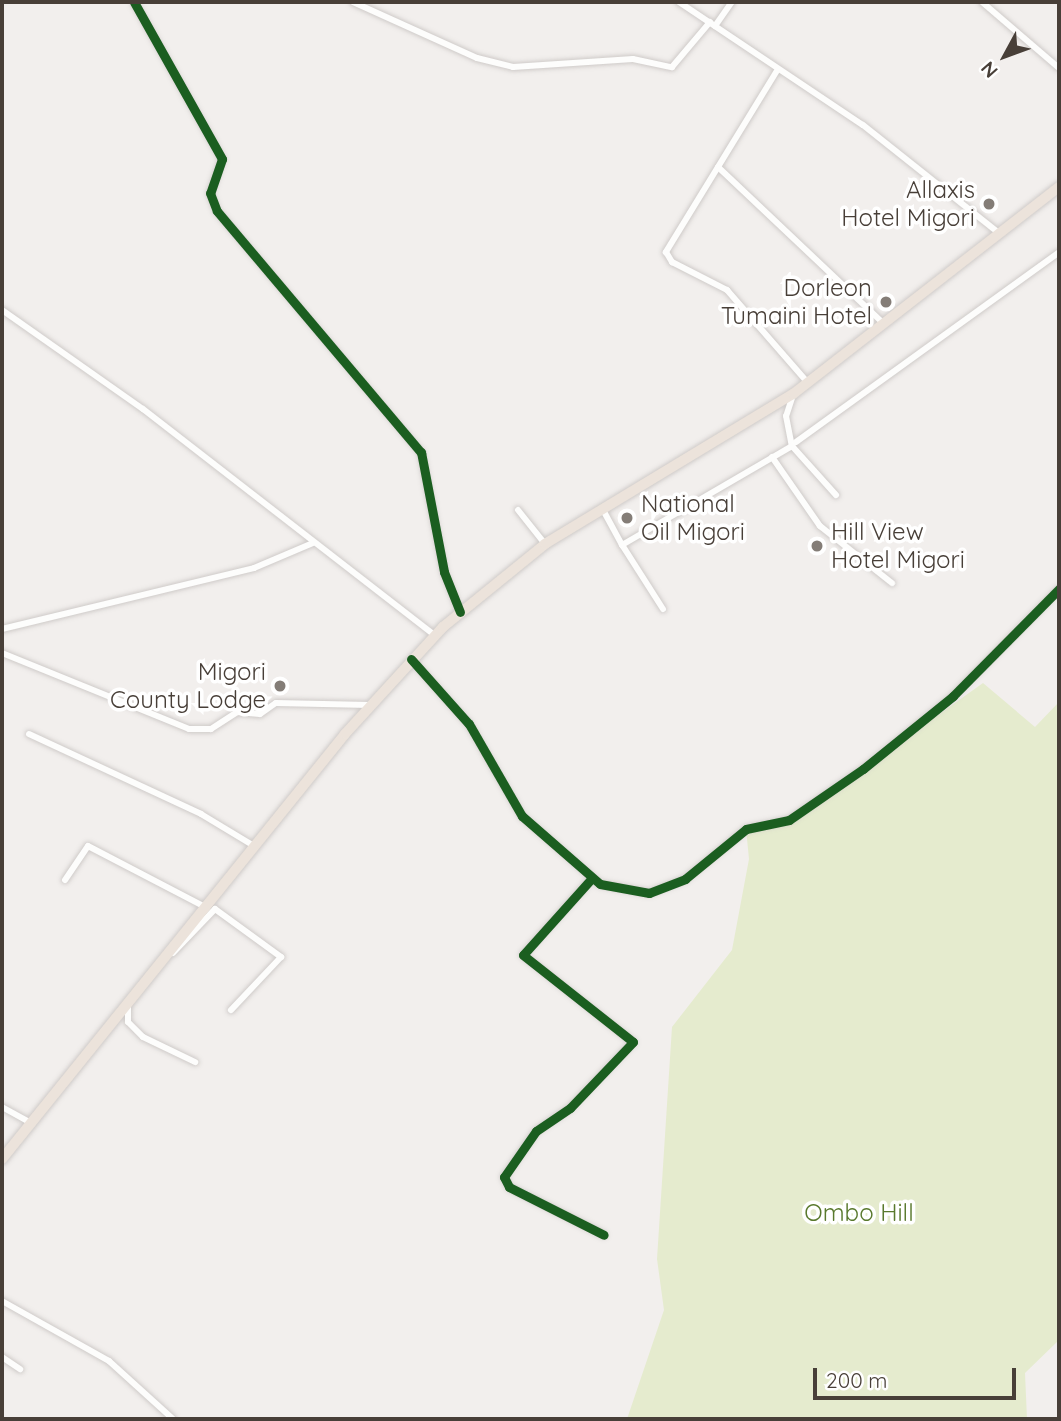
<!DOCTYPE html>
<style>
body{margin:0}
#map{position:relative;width:1061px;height:1421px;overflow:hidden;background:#f2efed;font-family:Quicksand,sans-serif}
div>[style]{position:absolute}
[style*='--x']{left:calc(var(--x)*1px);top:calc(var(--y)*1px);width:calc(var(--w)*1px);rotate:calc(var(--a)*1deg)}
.green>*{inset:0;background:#e5ebce}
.roads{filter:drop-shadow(0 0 2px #cfcbc9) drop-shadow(0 0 2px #cfcbc9)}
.minor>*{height:6px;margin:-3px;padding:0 3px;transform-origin:3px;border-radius:3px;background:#fdfdfc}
.highway>*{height:10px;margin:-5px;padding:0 5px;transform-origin:5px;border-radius:5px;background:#ece3db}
.cycleway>*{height:9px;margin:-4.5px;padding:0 4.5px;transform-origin:4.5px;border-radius:4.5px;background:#1b5e20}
.dots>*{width:19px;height:19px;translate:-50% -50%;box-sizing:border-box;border:4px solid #fff;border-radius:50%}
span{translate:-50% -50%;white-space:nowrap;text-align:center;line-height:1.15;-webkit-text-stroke:7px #fff;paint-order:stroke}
.poi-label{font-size:24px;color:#483f38}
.right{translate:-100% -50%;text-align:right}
.left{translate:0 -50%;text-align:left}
.park-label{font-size:24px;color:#59792d}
.frame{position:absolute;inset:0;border:4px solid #483f38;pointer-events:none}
.north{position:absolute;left:970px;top:21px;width:70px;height:70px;-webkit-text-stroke:5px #fff;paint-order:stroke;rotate:229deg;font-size:19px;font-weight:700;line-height:28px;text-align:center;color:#483f38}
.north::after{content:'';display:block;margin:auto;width:24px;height:32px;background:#483f38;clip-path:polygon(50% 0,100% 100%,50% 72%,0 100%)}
.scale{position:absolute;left:813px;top:1368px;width:203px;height:32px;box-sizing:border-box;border:4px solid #483f38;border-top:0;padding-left:9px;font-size:21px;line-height:24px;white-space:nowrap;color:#483f38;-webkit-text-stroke:5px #fff;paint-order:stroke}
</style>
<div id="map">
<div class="green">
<div style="clip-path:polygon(983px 683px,1035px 727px,1059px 702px,1059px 1340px,1025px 1373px,1027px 1419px,627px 1419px,664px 1310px,657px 1259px,672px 1027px,732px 950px,749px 859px,746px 829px,778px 822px,837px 787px)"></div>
</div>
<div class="roads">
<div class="minor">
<div style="--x:134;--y:2;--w:180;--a:60.7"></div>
<div style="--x:222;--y:159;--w:36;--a:109"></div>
<div style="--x:210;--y:193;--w:19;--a:69"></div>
<div style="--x:217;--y:211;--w:316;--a:49.8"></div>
<div style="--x:421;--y:452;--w:122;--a:79.1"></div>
<div style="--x:444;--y:572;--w:43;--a:68.2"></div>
<div style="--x:353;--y:2;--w:136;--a:24.3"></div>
<div style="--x:477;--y:58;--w:37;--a:14"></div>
<div style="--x:513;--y:67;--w:120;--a:-3.8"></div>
<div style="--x:633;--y:59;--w:40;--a:12"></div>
<div style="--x:672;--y:67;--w:59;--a:-49.8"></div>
<div style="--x:679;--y:2;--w:221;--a:33.8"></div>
<div style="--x:863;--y:125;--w:174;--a:38.5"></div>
<div style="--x:982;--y:2;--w:101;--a:40.6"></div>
<div style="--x:715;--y:26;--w:29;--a:-55"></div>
<div style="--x:778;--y:69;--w:215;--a:121.5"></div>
<div style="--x:666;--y:252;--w:12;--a:59"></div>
<div style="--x:672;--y:262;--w:62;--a:27"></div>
<div style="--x:727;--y:290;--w:123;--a:48.9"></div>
<div style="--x:718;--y:167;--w:228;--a:43.4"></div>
<div style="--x:2;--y:310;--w:172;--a:35.1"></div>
<div style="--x:143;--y:409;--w:368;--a:37.8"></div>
<div style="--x:793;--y:395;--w:22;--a:108"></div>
<div style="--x:786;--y:416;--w:31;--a:79"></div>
<div style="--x:792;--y:446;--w:66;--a:48.1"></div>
<div style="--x:796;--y:442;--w:324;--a:-35.8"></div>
<div style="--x:772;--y:457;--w:84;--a:55.2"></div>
<div style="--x:820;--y:526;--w:92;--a:38.4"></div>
<div style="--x:602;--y:508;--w:42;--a:61.6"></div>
<div style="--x:518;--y:510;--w:43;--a:51.5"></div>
<div style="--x:663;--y:609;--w:76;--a:-122.6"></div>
<div style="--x:622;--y:545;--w:197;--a:-30.2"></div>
<div style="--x:2;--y:629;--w:259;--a:-13.6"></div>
<div style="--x:254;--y:568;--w:64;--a:-23"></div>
<div style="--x:2;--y:653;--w:202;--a:22.1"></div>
<div style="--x:189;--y:729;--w:22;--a:0"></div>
<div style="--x:211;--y:729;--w:31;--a:-33"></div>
<div style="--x:237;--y:712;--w:23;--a:5"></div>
<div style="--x:260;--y:714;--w:19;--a:-35"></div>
<div style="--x:276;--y:703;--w:94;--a:1.2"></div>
<div style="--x:411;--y:659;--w:87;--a:48.3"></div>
<div style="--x:469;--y:724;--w:106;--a:60.1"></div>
<div style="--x:522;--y:816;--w:103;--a:41.1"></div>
<div style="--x:600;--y:884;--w:50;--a:10.4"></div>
<div style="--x:649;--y:893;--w:39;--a:-21"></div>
<div style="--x:685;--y:879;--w:79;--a:-39.3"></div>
<div style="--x:746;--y:829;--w:44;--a:-11.8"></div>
<div style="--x:789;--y:820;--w:90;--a:-34.6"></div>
<div style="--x:863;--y:769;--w:116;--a:-39"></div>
<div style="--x:953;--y:696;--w:151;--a:-45.3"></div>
<div style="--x:29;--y:734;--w:190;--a:24.9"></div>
<div style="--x:201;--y:814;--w:62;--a:31.1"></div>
<div style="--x:592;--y:878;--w:103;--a:131.9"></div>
<div style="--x:523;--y:955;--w:140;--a:38.3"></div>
<div style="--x:633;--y:1042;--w:91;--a:133.7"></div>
<div style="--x:570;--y:1108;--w:41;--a:145.9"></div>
<div style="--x:536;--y:1131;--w:56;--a:124.8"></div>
<div style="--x:504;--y:1177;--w:11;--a:63"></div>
<div style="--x:509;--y:1187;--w:106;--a:26.8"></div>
<div style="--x:65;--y:880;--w:41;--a:-55.9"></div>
<div style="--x:88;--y:846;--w:134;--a:27.5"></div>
<div style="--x:173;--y:953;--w:61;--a:-46.3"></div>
<div style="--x:215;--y:909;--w:82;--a:36"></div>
<div style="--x:281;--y:957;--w:73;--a:133.3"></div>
<div style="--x:128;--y:1002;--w:20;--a:90"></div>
<div style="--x:128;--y:1022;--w:21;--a:45"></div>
<div style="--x:143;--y:1037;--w:58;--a:25.7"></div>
<div style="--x:2;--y:1107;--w:33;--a:29"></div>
<div style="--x:2;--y:1301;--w:123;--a:29.3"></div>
<div style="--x:109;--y:1361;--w:86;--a:42.2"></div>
<div style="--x:2;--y:1357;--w:22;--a:34"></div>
</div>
<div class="highway">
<div style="--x:2;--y:1159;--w:546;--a:-51.09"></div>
<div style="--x:345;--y:734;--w:145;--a:-47.5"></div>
<div style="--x:443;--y:627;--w:132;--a:-39.1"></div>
<div style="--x:545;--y:544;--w:290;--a:-31.2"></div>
<div style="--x:793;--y:394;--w:337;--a:-37.9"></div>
</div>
</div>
<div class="cycleway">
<div style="--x:134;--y:2;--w:180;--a:60.7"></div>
<div style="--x:222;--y:159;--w:36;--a:109"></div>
<div style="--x:210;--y:193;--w:19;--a:69"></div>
<div style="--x:217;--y:211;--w:316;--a:49.8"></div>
<div style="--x:421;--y:452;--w:122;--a:79.1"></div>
<div style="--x:444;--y:572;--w:43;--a:68.2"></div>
<div style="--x:411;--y:659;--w:87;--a:48.3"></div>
<div style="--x:469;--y:724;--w:106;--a:60.1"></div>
<div style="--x:522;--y:816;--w:103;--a:41.1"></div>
<div style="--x:600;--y:884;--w:50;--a:10.4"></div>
<div style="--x:649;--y:893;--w:39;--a:-21"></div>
<div style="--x:685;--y:879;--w:79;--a:-39.3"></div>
<div style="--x:746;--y:829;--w:44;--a:-11.8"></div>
<div style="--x:789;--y:820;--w:90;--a:-34.6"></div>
<div style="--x:863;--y:769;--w:116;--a:-39"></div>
<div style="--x:953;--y:696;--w:151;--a:-45.3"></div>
<div style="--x:592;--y:878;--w:103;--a:131.9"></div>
<div style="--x:523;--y:955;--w:140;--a:38.3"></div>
<div style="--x:633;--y:1042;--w:91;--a:133.7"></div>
<div style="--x:570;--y:1108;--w:41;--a:145.9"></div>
<div style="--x:536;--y:1131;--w:56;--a:124.8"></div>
<div style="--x:504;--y:1177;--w:11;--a:63"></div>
<div style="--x:509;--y:1187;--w:106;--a:26.8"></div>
</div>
<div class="dots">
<div style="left:989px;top:204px;background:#847d77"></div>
<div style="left:886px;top:302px;background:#847d77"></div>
<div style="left:627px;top:518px;background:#847d77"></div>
<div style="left:817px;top:546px;background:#847d77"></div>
<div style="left:280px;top:686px;background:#847d77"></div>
</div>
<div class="poi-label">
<span class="right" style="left:975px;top:204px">Allaxis<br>Hotel Migori</span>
<span class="right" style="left:872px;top:302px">Dorleon<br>Tumaini Hotel</span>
<span class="left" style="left:641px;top:518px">National<br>Oil Migori</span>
<span class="left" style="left:831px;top:546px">Hill View<br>Hotel Migori</span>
<span class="right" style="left:266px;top:686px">Migori<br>County Lodge</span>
</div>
<div class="park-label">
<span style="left:859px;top:1213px">Ombo Hill</span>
</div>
<div class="frame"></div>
<div class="north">N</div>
<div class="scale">200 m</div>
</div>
